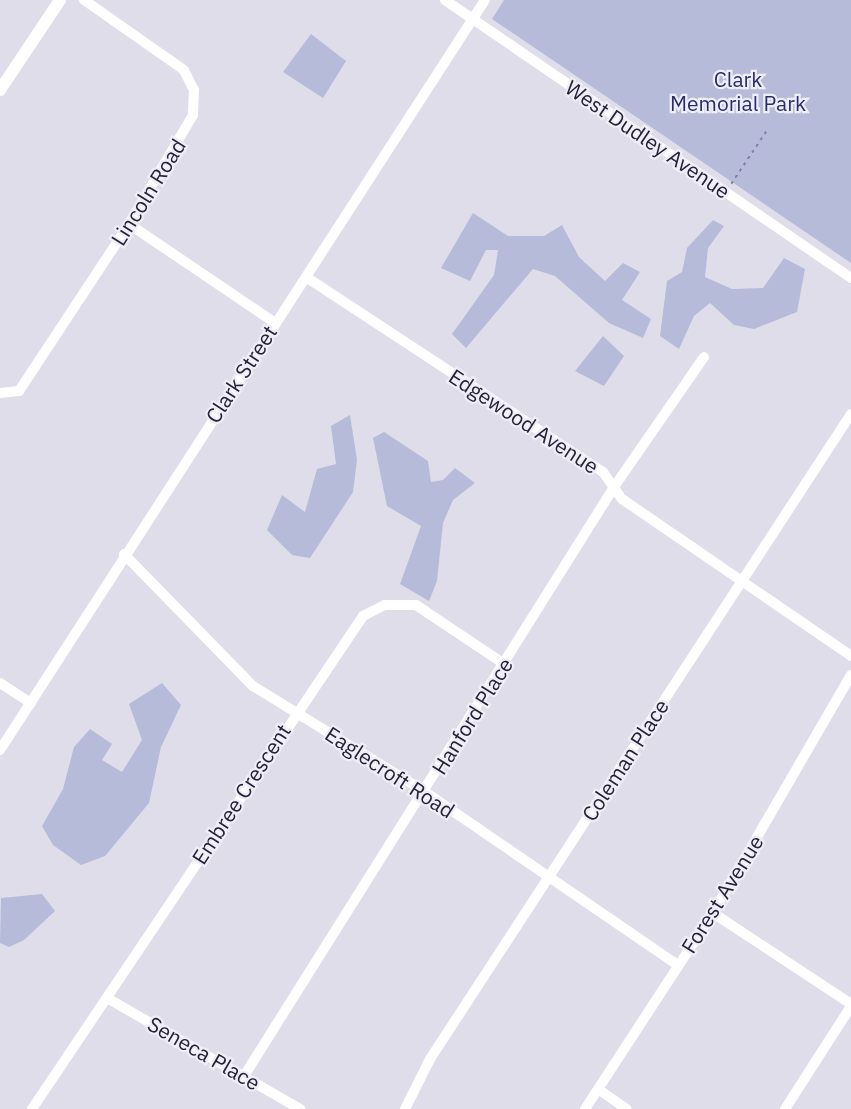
<!DOCTYPE html>
<style>
body{margin:0}
#map{position:relative;width:851px;height:1109px;overflow:hidden;background:#dfdde9;font-family:"IBM Plex Sans",sans-serif}
div>[style]{position:absolute}
[style*='--x']{left:calc(var(--x)*1px);top:calc(var(--y)*1px);width:calc(var(--w)*1px);rotate:calc(var(--a)*1deg)}
.green>*{inset:0;background:#b6bbda}
.path>*{height:1.5px;margin-top:-0.75px;transform-origin:0;background:repeating-linear-gradient(90deg,#8b7eac 0 3px,transparent 0 7.5px)}
.minor>*{height:10px;margin:-5px;padding:0 5px;transform-origin:5px;border-radius:5px;background:#fff}
.tertiary>*{height:12px;margin:-6px;padding:0 6px;transform-origin:6px;border-radius:6px;background:#fff}
span{translate:-50% -50%;white-space:nowrap;text-align:center;line-height:1.15;-webkit-text-stroke:4.5px #eeeef6;paint-order:stroke}
.park-label{font-size:21px;color:#2b2c6e}
.street-label{font-size:21px;color:#272038}
</style>
<div id="map">
<div class="green">
<div style="clip-path:polygon(504px 0,851px 0,851px 263px,492px 19px)"></div>
<div style="clip-path:polygon(311px 34px,346px 61px,323px 98px,283px 72px)"></div>
<div style="clip-path:polygon(473px 213px,508px 236px,544px 236px,562px 225px,579px 257px,605px 281px,623px 263px,640px 272px,622px 300px,651px 319px,643px 338px,609px 323px,555px 276px,533px 269px,466px 348px,452px 334px,494px 275px,498px 250px,486px 250px,470px 281px,441px 268px)"></div>
<div style="clip-path:polygon(713px 220px,724px 226px,708px 248px,705px 277px,732px 289px,763px 288px,784px 258px,805px 269px,797px 312px,754px 329px,734px 325px,710px 303px,694px 316px,679px 349px,660px 336px,667px 281px,682px 272px,687px 248px)"></div>
<div style="clip-path:polygon(603px 336px,624px 356px,604px 386px,575px 371px)"></div>
<div style="clip-path:polygon(350px 415px,357px 460px,353px 492px,310px 558px,292px 555px,267px 530px,282px 495px,305px 512px,317px 469px,336px 464px,331px 426px)"></div>
<div style="clip-path:polygon(384px 432px,428px 461px,431px 482px,443px 480px,455px 468px,475px 483px,453px 500px,443px 523px,437px 581px,429px 601px,400px 584px,421px 526px,387px 506px,373px 438px)"></div>
<div style="clip-path:polygon(162px 683px,181px 705px,161px 747px,149px 803px,105px 856px,81px 865px,53px 845px,42px 826px,63px 789px,74px 747px,90px 729px,112px 744px,102px 760px,122px 772px,142px 740px,129px 704px)"></div>
<div style="clip-path:polygon(42px 894px,55px 911px,24px 940px,9px 947px,0 943px,1px 898px)"></div>
</div>
<div class="path">
<div style="--x:731;--y:184;--w:65;--a:-56.3"></div>
</div>
<div class="minor">
<div style="--x:445;--y:0;--w:492;--a:34.4"></div>
<div style="--x:129;--y:224;--w:176;--a:34.1"></div>
<div style="--x:306;--y:277;--w:355;--a:33.3"></div>
<div style="--x:603;--y:472;--w:33;--a:55"></div>
<div style="--x:622;--y:499;--w:278;--a:34.4"></div>
<div style="--x:0;--y:393;--w:19;--a:-6"></div>
<div style="--x:19;--y:391;--w:200;--a:-56.6"></div>
<div style="--x:129;--y:224;--w:126;--a:-59.6"></div>
<div style="--x:193;--y:115;--w:25;--a:-88"></div>
<div style="--x:194;--y:90;--w:22;--a:-117"></div>
<div style="--x:184;--y:70;--w:122;--a:-145"></div>
<div style="--x:124;--y:554;--w:185;--a:45.7"></div>
<div style="--x:253;--y:686;--w:202;--a:31.6"></div>
<div style="--x:425;--y:792;--w:306;--a:34.4"></div>
<div style="--x:0;--y:683;--w:37;--a:33"></div>
<div style="--x:0;--y:750;--w:893;--a:-57.11"></div>
<div style="--x:713;--y:913;--w:165;--a:33.4"></div>
<div style="--x:107;--y:998;--w:223;--a:29.9"></div>
<div style="--x:244;--y:1076;--w:696;--a:-57.86"></div>
<div style="--x:614;--y:487;--w:158;--a:-55.3"></div>
<div style="--x:598;--y:1089;--w:35;--a:35"></div>
<div style="--x:32;--y:1109;--w:594;--a:-56.12"></div>
<div style="--x:363;--y:616;--w:25;--a:-27"></div>
<div style="--x:385;--y:605;--w:31;--a:0"></div>
<div style="--x:416;--y:605;--w:106;--a:33.8"></div>
<div style="--x:405;--y:1109;--w:56;--a:-63.4"></div>
<div style="--x:430;--y:1059;--w:770;--a:-56.87"></div>
<div style="--x:585;--y:1109;--w:234;--a:-56.9"></div>
<div style="--x:713;--y:913;--w:275;--a:-59.9"></div>
<div style="--x:785;--y:1109;--w:122;--a:-57.3"></div>
</div>
<div class="tertiary">
<div style="--x:0;--y:90;--w:108;--a:-56.3"></div>
</div>
<div class="park-label">
<span style="left:738px;top:91px">Clark<br>Memorial Park</span>
</div>
<div class="street-label">
<span style="left:648px;top:139px;rotate:34deg">West Dudley Avenue</span>
<span style="left:148px;top:192px;rotate:-58deg">Lincoln Road</span>
<span style="left:241px;top:374px;rotate:-57deg">Clark Street</span>
<span style="left:524px;top:421px;rotate:33deg">Edgewood Avenue</span>
<span style="left:472px;top:716px;rotate:-58deg">Hanford Place</span>
<span style="left:625px;top:760px;rotate:-57deg">Coleman Place</span>
<span style="left:390px;top:772px;rotate:33deg">Eaglecroft Road</span>
<span style="left:241px;top:794px;rotate:-57deg">Embree Crescent</span>
<span style="left:722px;top:894px;rotate:-58deg">Forest Avenue</span>
<span style="left:204px;top:1053px;rotate:30deg">Seneca Place</span>
</div>
</div>
